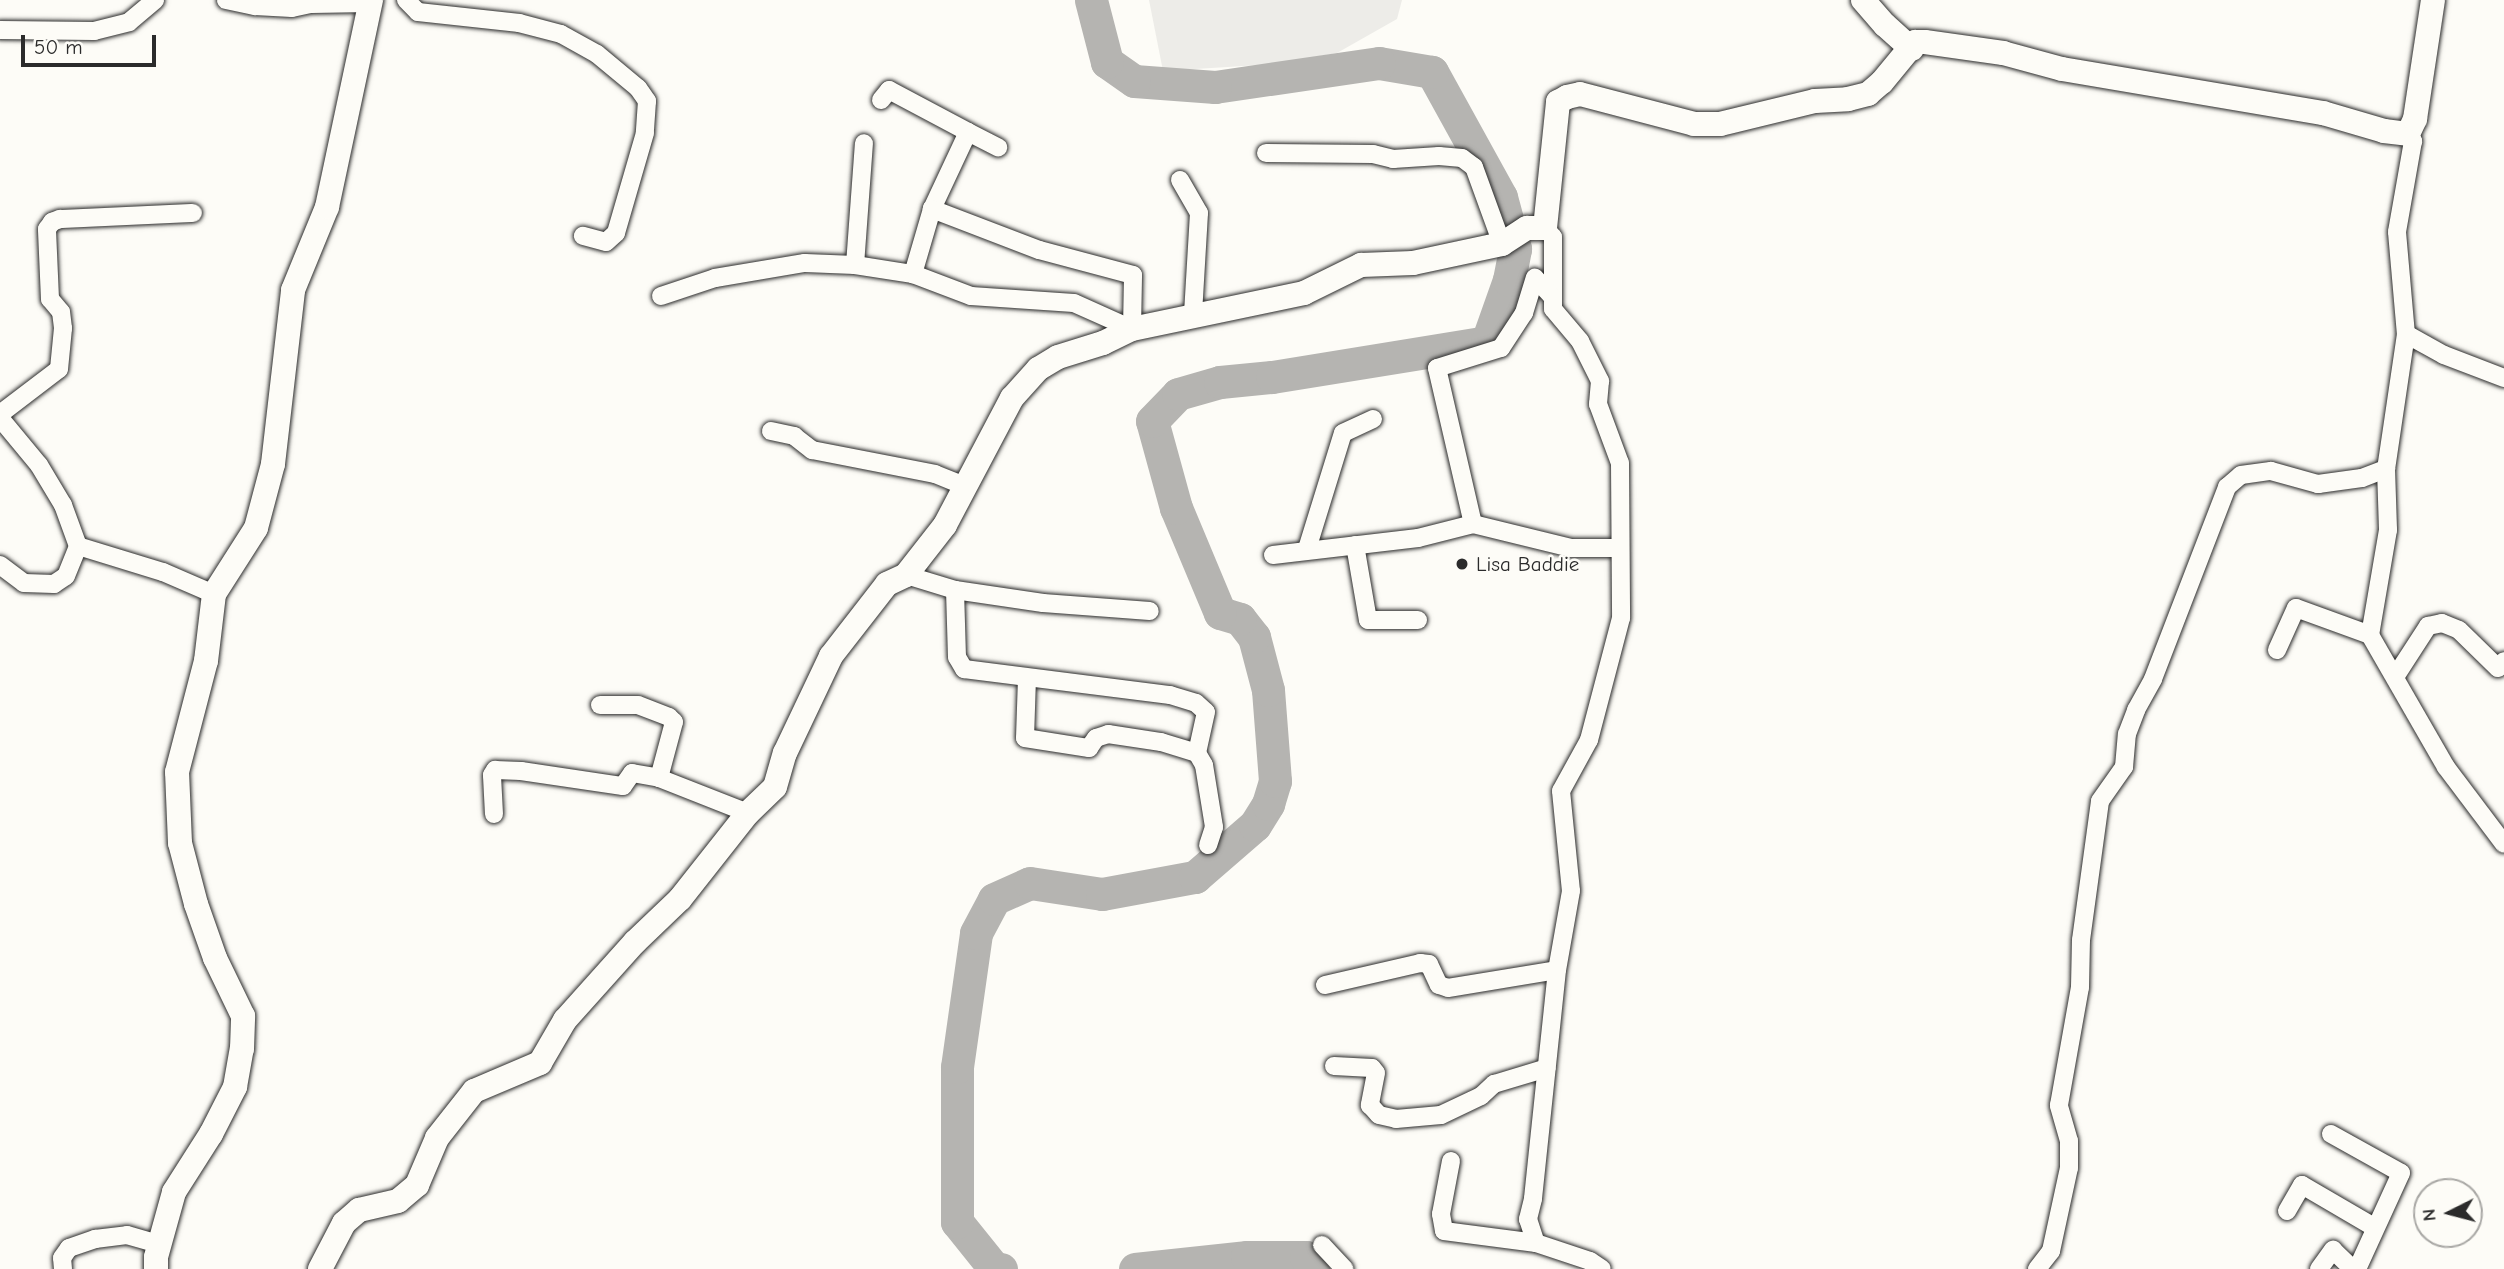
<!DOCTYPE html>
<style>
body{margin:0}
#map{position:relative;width:2504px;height:1269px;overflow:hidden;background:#fdfcf7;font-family:"Comic Neue",sans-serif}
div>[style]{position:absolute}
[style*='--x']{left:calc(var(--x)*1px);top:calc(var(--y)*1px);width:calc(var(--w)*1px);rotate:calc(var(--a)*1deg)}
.built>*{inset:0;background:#edece8}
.river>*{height:33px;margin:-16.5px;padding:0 16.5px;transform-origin:16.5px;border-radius:16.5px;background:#b5b4b1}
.roads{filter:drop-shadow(0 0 2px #2b2b2b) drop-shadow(0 0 2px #2b2b2b)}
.street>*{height:18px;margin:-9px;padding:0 9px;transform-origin:9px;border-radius:9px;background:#fdfcf7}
.secondary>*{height:24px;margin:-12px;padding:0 12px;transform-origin:12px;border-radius:12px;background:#fdfcf7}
.dots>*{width:19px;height:19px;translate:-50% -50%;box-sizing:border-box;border:4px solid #fdfcf7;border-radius:50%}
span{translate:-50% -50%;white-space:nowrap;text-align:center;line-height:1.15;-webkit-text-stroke:5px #fdfcf7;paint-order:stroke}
.poi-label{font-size:21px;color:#2b2b2b}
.left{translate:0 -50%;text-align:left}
.north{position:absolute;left:2413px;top:1178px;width:70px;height:70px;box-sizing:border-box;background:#fdfcf7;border:2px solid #a9a8a5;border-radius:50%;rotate:264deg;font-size:19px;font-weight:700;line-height:28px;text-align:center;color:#2b2b2b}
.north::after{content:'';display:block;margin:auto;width:24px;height:32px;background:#2b2b2b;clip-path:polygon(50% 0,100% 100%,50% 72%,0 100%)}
.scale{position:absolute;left:21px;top:35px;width:135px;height:32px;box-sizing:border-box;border:4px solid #2b2b2b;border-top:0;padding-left:9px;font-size:21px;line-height:24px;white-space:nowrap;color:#2b2b2b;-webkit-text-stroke:5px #fdfcf7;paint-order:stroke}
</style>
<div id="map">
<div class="built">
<div style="clip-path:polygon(1149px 0,1402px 0,1397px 19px,1337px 53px,1274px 64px,1163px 71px)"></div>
</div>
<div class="river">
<div style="--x:1001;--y:1269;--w:7;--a:-172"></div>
<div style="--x:994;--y:1268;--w:59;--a:-128.8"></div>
<div style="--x:957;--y:1222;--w:155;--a:-90"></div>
<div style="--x:957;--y:1067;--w:135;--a:-81.9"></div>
<div style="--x:976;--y:933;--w:38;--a:-62"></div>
<div style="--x:994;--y:899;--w:39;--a:-24"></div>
<div style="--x:1030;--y:883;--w:73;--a:8.7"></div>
<div style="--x:1102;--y:894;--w:95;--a:-10.4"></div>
<div style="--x:1195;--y:877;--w:79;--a:-40.9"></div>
<div style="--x:1255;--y:825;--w:25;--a:-58"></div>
<div style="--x:1268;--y:804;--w:24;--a:-73"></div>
<div style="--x:1275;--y:781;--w:91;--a:-94.4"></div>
<div style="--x:1268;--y:690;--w:55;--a:-104.8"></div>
<div style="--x:1254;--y:637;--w:23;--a:-128"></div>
<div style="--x:1240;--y:619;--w:21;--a:-163"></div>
<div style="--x:1220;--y:613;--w:114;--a:-112.7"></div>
<div style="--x:1176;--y:508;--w:90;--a:-105.4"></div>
<div style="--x:1152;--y:421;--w:37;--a:-46"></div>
<div style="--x:1178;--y:394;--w:44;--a:-15.9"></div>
<div style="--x:1220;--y:382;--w:52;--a:-5.5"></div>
<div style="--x:1272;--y:377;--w:218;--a:-9.2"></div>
<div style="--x:1487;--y:342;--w:66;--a:-70.5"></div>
<div style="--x:1509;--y:280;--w:32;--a:-79"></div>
<div style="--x:1515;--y:249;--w:54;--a:-105.1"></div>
<div style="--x:1501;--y:197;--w:143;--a:-118.9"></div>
<div style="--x:1432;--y:72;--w:54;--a:-170.4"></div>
<div style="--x:1379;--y:63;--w:166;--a:171.7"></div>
<div style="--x:1215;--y:87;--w:81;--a:-175.8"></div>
<div style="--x:1134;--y:81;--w:33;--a:-145"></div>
<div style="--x:1107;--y:62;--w:64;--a:-104.5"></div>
<div style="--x:1135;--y:1269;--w:113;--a:-6.1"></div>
<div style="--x:1247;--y:1257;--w:59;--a:0"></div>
<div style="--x:1306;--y:1257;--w:14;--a:60"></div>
</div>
<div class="roads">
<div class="street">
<div style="--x:226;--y:0;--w:30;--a:12"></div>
<div style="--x:255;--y:6;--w:37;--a:3"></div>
<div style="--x:292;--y:8;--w:19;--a:-12"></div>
<div style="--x:311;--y:4;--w:59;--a:-1"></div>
<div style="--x:406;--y:0;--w:17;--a:45"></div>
<div style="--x:418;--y:12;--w:102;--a:6.2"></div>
<div style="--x:519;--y:23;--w:43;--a:14.7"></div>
<div style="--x:561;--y:34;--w:41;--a:29.1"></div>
<div style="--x:597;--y:54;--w:53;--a:39.7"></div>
<div style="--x:638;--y:88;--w:16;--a:55"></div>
<div style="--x:647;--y:101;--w:32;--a:94"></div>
<div style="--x:645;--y:133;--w:104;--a:106.2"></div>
<div style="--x:616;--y:233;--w:13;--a:138"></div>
<div style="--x:606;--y:242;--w:24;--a:-165"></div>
<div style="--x:0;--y:30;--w:94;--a:0.6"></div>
<div style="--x:94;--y:31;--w:36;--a:-14"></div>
<div style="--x:129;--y:22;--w:34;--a:-40"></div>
<div style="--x:881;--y:100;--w:13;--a:-51"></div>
<div style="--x:889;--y:90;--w:89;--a:28"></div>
<div style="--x:968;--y:132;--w:85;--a:115.1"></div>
<div style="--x:968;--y:132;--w:34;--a:27"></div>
<div style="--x:2408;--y:134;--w:9;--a:54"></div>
<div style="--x:2413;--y:141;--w:92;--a:100"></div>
<div style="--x:2397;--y:232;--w:102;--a:85"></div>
<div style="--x:2406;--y:334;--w:136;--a:98.4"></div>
<div style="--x:2386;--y:469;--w:61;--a:88.1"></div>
<div style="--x:2388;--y:530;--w:107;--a:99.7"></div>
<div style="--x:2370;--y:635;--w:152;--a:60.1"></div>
<div style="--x:2446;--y:767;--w:96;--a:53"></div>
<div style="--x:1266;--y:153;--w:107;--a:0.5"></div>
<div style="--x:1373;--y:154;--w:21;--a:14"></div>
<div style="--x:1393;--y:159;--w:46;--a:-3.7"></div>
<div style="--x:1439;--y:156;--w:23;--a:5"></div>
<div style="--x:1462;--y:158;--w:15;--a:37"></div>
<div style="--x:1474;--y:167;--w:82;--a:70"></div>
<div style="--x:1180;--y:180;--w:38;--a:60"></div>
<div style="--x:1199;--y:213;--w:102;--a:93.4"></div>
<div style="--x:1545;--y:228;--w:12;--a:48"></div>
<div style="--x:1553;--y:237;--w:72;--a:90"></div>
<div style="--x:1553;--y:309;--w:42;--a:49.8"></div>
<div style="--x:1580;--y:341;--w:45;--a:63.4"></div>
<div style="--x:1600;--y:381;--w:23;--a:95"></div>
<div style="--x:1598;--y:404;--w:63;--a:69.6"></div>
<div style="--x:1620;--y:463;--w:155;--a:89.6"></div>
<div style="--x:1621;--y:618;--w:126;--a:104.7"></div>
<div style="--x:1589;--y:740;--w:58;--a:118.8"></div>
<div style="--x:1561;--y:791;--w:100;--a:84.3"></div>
<div style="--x:1571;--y:891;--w:80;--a:100"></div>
<div style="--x:1557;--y:970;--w:230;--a:96"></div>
<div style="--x:1533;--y:1199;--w:21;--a:104"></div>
<div style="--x:1528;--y:1219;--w:25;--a:72"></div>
<div style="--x:1536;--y:1243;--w:57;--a:18.4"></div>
<div style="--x:1590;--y:1261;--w:14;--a:34"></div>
<div style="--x:855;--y:265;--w:122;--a:-85.8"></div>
<div style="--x:661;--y:296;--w:57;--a:-18.4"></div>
<div style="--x:715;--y:278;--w:91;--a:-9.5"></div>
<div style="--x:805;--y:263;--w:50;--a:2.3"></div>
<div style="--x:855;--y:265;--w:59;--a:8.8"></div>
<div style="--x:913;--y:274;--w:62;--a:20.8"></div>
<div style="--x:971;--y:296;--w:103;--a:3.9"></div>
<div style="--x:1074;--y:303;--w:64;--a:24.1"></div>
<div style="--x:1132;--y:329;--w:54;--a:-88.9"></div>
<div style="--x:1133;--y:275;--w:97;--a:-165.1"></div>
<div style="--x:1039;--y:250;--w:115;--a:-159"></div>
<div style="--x:932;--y:209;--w:68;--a:106.3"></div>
<div style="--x:2406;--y:334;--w:43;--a:28.9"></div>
<div style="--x:2444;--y:355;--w:64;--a:21"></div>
<div style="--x:0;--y:414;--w:74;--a:-37.3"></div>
<div style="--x:59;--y:369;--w:41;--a:-84.4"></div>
<div style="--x:63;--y:328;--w:16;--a:-97"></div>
<div style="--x:61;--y:312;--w:17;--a:-130"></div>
<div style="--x:50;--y:299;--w:70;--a:-92.5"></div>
<div style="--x:47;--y:229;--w:9;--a:-54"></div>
<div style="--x:52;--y:222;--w:9;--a:-21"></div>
<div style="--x:60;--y:219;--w:133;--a:-2.6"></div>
<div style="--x:0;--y:418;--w:61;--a:50.3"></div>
<div style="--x:39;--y:465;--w:47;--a:59"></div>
<div style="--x:63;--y:505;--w:44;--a:69.9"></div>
<div style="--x:771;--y:431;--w:24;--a:12"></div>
<div style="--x:794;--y:436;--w:23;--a:38"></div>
<div style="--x:812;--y:450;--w:125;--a:11"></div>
<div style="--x:935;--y:474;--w:31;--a:22"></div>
<div style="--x:1473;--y:524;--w:160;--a:-103"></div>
<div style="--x:1437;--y:368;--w:67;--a:-17.4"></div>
<div style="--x:1501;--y:348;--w:42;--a:-56.7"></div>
<div style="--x:1524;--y:313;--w:37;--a:-73"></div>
<div style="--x:1535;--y:278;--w:25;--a:47"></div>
<div style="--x:1552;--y:296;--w:4;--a:76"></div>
<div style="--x:1355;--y:545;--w:76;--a:80.2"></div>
<div style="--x:1368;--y:620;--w:50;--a:0"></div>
<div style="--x:1307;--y:549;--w:121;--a:-72.8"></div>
<div style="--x:1343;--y:433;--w:33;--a:-25"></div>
<div style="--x:1273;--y:555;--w:146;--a:-6.7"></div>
<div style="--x:1418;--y:538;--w:57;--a:-14.3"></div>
<div style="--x:1473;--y:524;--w:101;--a:13.8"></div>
<div style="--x:1571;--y:548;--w:49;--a:0"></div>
<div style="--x:0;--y:565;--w:30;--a:37"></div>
<div style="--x:24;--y:583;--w:30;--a:2"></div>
<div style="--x:54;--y:584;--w:14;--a:-34"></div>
<div style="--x:66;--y:576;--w:32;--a:-68"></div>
<div style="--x:78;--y:546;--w:89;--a:17"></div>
<div style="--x:163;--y:572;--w:56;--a:23.3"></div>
<div style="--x:906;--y:575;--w:51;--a:17"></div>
<div style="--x:955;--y:590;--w:67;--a:88.3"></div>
<div style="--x:957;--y:657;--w:14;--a:60"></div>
<div style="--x:964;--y:669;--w:208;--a:7.2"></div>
<div style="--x:1170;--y:695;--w:27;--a:17"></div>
<div style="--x:1196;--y:703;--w:13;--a:42"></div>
<div style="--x:1206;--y:712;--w:42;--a:102.4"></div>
<div style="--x:1197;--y:753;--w:14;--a:60"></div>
<div style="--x:1204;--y:765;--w:63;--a:80.8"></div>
<div style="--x:1214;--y:827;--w:19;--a:108"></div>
<div style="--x:955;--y:590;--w:89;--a:8.4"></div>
<div style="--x:1043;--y:603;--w:107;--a:4.3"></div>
<div style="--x:2277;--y:650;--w:46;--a:-65.7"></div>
<div style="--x:2296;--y:608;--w:79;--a:20"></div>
<div style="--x:2395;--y:677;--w:61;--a:-57.1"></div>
<div style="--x:2428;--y:626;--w:14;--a:-12"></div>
<div style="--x:2442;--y:623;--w:18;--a:22"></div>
<div style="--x:2459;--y:630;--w:54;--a:44.3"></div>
<div style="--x:2498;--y:668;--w:9;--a:-49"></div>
<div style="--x:1027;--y:678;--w:60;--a:91.9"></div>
<div style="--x:1025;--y:738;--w:65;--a:8.9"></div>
<div style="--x:1089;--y:748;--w:12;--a:-55"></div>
<div style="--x:1096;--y:738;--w:13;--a:-18"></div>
<div style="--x:1108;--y:734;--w:54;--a:8.6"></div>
<div style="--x:1161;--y:742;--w:38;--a:17"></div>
<div style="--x:600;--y:705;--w:38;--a:0"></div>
<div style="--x:638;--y:705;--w:33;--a:21"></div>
<div style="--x:669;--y:717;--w:7;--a:45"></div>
<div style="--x:674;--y:722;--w:58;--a:105"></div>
<div style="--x:659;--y:778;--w:96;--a:21.5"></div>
<div style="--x:494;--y:814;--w:39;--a:-93"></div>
<div style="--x:492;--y:775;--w:6;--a:-59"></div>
<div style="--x:495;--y:770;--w:26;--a:2"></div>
<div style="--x:521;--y:771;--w:103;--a:8.4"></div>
<div style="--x:623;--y:786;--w:16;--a:-55"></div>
<div style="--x:632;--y:773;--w:27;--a:10"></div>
<div style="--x:1325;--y:985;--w:98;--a:-13"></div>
<div style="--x:1420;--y:963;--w:9;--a:6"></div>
<div style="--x:1429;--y:964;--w:23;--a:65"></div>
<div style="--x:1439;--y:985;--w:9;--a:18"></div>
<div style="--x:1448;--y:988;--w:110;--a:-9.4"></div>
<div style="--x:1334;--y:1066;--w:38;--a:3"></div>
<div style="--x:1372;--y:1068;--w:6;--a:51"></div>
<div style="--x:1376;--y:1073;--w:33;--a:101"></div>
<div style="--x:1370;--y:1105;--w:13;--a:48"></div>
<div style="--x:1379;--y:1115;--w:17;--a:13"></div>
<div style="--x:1396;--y:1119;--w:45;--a:-5.1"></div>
<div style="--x:1441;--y:1115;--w:44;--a:-25.4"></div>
<div style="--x:1481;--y:1096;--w:18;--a:-43"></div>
<div style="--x:1494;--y:1084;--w:55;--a:-16.8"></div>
<div style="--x:2331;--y:1134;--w:80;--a:29.1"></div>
<div style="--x:2401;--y:1173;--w:106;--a:114.6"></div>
<div style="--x:1451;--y:1161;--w:54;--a:100.7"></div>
<div style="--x:1441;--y:1214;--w:17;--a:80"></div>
<div style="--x:1444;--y:1231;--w:93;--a:7.4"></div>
<div style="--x:2287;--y:1211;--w:30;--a:-60"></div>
<div style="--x:2302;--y:1185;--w:83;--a:30.3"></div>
<div style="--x:1322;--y:1245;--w:33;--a:47"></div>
<div style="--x:63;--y:1269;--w:11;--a:-95"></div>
<div style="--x:62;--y:1258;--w:12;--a:-55"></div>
<div style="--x:69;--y:1248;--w:28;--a:-19"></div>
<div style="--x:95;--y:1239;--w:32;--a:-7"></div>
<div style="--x:127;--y:1235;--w:33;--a:16"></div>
<div style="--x:2037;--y:1269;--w:23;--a:-52"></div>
<div style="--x:2051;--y:1251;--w:85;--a:-77.8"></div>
<div style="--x:2069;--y:1168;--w:27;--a:-90"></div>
<div style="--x:2069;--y:1141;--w:37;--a:-106"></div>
<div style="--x:2059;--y:1105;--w:120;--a:-79.9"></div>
<div style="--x:2080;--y:987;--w:47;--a:-88.8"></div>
<div style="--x:2081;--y:940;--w:140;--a:-82.2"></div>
<div style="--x:2100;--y:801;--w:42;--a:-54.8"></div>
<div style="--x:2124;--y:767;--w:33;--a:-85"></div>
<div style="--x:2127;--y:734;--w:26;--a:-69"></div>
<div style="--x:2136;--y:710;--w:35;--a:-61"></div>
<div style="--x:2153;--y:679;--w:206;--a:-68.9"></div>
<div style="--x:2227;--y:487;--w:18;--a:-41"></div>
<div style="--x:2241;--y:475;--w:30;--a:-8"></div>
<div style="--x:2271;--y:471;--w:49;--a:15.5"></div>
<div style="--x:2318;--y:484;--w:44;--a:-7.8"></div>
<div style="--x:2362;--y:478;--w:26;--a:-21"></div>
<div style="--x:2319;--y:1269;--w:24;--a:-54"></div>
<div style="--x:2333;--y:1250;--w:28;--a:44"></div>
</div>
<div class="secondary">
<div style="--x:1863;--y:0;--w:33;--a:49"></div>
<div style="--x:1885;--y:25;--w:36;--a:42"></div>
<div style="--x:156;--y:1269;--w:12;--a:-90"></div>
<div style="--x:156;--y:1257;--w:67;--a:-74.5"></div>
<div style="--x:174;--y:1192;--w:69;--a:-57.5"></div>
<div style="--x:211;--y:1134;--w:53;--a:-62.9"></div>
<div style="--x:235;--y:1087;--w:39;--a:-80"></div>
<div style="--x:242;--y:1049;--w:33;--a:-88"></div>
<div style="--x:243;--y:1016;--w:64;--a:-115.8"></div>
<div style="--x:215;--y:958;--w:57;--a:-109.4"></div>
<div style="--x:196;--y:904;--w:63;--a:-104.7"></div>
<div style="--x:180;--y:843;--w:71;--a:-92.4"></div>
<div style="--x:177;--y:772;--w:115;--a:-75.4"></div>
<div style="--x:206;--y:661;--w:67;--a:-83.2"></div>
<div style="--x:214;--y:594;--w:78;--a:-57.5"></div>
<div style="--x:256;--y:528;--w:66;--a:-75.1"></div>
<div style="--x:273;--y:464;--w:175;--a:-83.4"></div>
<div style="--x:293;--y:290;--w:90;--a:-67.7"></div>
<div style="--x:327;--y:207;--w:212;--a:-78"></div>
<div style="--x:320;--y:1269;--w:52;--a:-62.4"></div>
<div style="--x:344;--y:1223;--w:20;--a:-41"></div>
<div style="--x:359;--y:1210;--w:40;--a:-13"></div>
<div style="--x:398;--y:1201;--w:25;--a:-40"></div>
<div style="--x:417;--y:1185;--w:51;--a:-66.9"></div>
<div style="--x:437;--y:1138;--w:60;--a:-51.8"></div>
<div style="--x:474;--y:1091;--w:72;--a:-23"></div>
<div style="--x:540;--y:1063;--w:50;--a:-59.8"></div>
<div style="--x:565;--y:1020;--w:105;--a:-48.1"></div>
<div style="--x:635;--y:942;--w:62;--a:-43.7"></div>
<div style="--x:680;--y:899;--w:110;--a:-51.7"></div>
<div style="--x:748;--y:813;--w:37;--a:-44"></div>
<div style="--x:775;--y:787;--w:35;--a:-74"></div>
<div style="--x:785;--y:753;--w:107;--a:-64.6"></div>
<div style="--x:831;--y:656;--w:91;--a:-52.1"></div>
<div style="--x:887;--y:584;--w:21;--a:-25"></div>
<div style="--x:906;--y:575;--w:63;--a:-52"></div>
<div style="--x:945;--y:525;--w:144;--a:-62.2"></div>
<div style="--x:1012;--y:398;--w:39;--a:-48"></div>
<div style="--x:1038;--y:369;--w:23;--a:-31"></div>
<div style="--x:1058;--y:357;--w:47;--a:-17.3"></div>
<div style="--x:1103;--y:343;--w:32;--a:-26"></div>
<div style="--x:1132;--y:329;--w:176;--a:-11.8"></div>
<div style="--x:1304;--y:293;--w:64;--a:-26.2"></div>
<div style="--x:1361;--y:265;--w:52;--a:-2.2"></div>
<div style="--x:1413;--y:263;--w:91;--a:-12.1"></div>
<div style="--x:1502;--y:244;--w:30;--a:-33"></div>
<div style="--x:1527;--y:228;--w:18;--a:0"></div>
<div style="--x:1545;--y:228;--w:127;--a:-84.1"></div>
<div style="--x:1558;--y:102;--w:10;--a:-29"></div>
<div style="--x:1567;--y:97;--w:13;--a:-13"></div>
<div style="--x:1580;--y:94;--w:118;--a:14.7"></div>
<div style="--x:1694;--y:124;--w:26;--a:0"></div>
<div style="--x:1720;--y:124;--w:98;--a:-13.6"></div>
<div style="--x:1815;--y:101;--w:33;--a:-3"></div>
<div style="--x:1848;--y:99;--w:21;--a:-14"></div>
<div style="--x:1868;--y:94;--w:18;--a:-41"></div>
<div style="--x:1882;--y:82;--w:52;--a:-50.5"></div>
<div style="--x:1915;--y:42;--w:10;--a:0"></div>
<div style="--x:1925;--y:42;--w:79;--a:8"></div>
<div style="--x:2003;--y:53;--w:61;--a:15.2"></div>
<div style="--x:2062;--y:69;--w:265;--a:9.6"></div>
<div style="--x:2323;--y:113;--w:64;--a:16.4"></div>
<div style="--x:2384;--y:131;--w:24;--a:7"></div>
<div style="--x:2408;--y:134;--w:17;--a:-65"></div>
<div style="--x:2415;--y:119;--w:120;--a:-81.4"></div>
</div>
</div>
<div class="dots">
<div style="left:1462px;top:564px;background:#2b2b2b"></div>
</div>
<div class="poi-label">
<span class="left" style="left:1476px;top:564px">Lisa Baddie</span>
</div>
<div class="north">N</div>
<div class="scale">50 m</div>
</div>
